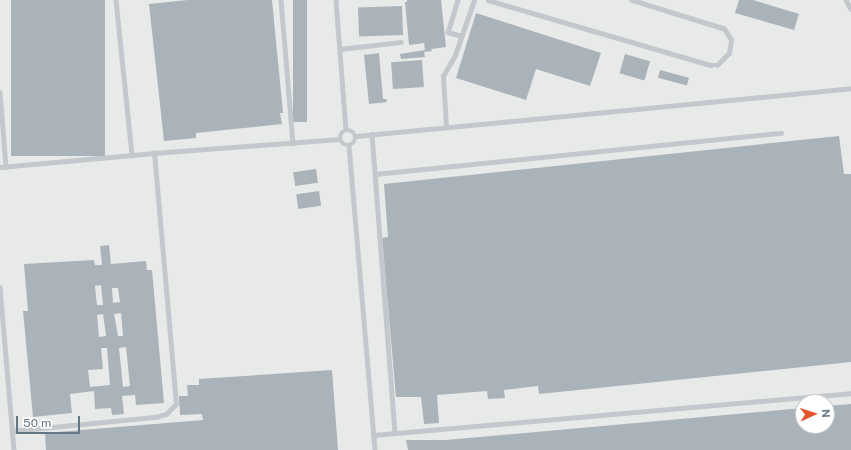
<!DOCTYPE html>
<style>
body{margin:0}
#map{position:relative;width:851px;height:450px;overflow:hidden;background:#fafaf8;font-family:"Public Sans",sans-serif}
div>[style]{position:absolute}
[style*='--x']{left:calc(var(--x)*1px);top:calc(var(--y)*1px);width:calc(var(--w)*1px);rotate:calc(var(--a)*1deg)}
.built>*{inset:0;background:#e8e9e9}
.building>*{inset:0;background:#aab3b9;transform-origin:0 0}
.lane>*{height:4.5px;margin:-2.25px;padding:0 2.25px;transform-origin:2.25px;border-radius:2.25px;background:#c3c8cc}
.lane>.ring{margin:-2.25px;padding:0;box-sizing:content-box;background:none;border:4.5px solid #c3c8cc;border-radius:50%}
span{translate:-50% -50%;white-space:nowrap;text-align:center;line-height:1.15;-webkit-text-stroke:4px #fff;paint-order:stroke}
.north{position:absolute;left:795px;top:394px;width:40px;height:40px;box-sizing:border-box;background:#fff;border:1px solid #c1c8cd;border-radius:50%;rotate:87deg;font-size:11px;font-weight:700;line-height:16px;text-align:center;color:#657683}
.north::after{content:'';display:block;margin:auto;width:14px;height:18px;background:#e4572e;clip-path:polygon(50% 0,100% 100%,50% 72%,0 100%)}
.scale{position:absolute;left:16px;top:416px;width:64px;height:18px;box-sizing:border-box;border:2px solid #657683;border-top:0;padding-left:5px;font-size:12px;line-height:14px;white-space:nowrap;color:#657683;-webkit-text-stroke:3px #fff;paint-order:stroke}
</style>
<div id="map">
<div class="built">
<div style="clip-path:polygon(evenodd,0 0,851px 0,851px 450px,0 450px,0 0,803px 402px,827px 402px,827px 426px,803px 426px,803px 402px)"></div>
</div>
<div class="building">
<div style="left:11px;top:0;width:94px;height:156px"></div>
<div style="clip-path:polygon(188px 0,272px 0,283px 113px,280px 113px,282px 124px,196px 133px,196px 138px,164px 141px,149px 4px)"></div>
<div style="left:293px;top:0;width:14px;height:122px"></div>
<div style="clip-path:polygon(407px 0,441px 0,446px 47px,431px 49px,432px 51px,424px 52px,425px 57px,401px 59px,400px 54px,425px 50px,424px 43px,409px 45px,405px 2px,407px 2px)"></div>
<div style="clip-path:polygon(739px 0,753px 0,799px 14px,794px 30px,735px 13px)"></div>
<div style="left:402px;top:6px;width:29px;height:44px;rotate:88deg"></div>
<div style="clip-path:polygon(476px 13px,601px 53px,590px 86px,536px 69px,526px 100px,456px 78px)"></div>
<div style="clip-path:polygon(379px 53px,383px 99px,386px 99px,387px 102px,369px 104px,364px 55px)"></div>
<div style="left:625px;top:54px;width:26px;height:20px;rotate:16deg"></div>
<div style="left:422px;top:60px;width:27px;height:31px;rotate:86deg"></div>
<div style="left:660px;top:70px;width:30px;height:8px;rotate:15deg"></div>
<div style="clip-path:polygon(839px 136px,844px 174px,851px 174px,851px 362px,539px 394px,538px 386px,504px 390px,505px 398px,488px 399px,487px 391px,437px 395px,439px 423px,424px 424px,421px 397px,396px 397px,382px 238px,388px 237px,384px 184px)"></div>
<div style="left:316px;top:169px;width:14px;height:23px;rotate:82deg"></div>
<div style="left:319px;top:191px;width:15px;height:23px;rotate:82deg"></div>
<div style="clip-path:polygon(evenodd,109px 245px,111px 264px,146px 261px,147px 270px,152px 270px,164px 403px,136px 405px,135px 395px,122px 396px,124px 414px,112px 415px,111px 408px,95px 409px,94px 391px,70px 394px,72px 413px,33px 417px,23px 311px,28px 311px,24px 264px,94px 260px,95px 265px,102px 265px,100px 246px,109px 245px,101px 285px,103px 305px,97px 305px,95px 286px,101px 285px,109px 245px,112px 288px,118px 288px,120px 302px,113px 303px,112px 288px,109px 245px,121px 313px,123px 336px,118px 336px,114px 314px,121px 313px,109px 245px,103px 314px,106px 336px,99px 337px,97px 315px,103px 314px,109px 245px,126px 347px,130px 386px,123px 387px,119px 348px,126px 347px,109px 245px,101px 348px,107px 348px,110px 385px,90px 387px,88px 370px,103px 369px,101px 348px)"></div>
<div style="clip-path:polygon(332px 370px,338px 450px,46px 450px,45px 433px,203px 420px,202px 414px,180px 415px,179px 396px,188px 396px,187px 385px,199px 385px,199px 379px)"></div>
<div style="clip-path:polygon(851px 404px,851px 450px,408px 450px,406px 440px,446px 440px,803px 408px,803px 426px,827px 426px,827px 406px)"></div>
</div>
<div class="lane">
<div style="--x:116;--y:0;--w:156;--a:84.1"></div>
<div style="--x:281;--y:0;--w:144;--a:85.2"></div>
<div style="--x:336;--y:0;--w:129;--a:85.6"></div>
<div style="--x:458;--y:0;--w:34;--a:107"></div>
<div style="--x:448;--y:32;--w:14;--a:17"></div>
<div style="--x:488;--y:0;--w:232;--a:16.3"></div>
<div style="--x:711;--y:65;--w:6;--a:0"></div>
<div style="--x:717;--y:65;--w:17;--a:-45"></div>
<div style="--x:729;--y:53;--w:13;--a:-81"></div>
<div style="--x:731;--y:40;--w:13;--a:-122"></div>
<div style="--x:724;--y:29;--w:97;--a:-162.7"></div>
<div style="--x:846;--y:0;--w:10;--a:61"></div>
<div style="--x:340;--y:49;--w:61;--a:-6.5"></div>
<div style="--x:0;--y:92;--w:75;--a:85.4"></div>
<div style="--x:446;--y:127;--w:51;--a:-93.4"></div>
<div style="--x:443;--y:76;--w:24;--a:-60"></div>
<div style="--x:455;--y:55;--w:58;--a:-70.9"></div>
<div class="ring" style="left:340px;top:130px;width:11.5px;height:11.5px"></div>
<div style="--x:372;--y:134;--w:300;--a:85.6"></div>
<div style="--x:356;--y:136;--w:497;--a:-5.5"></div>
<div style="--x:349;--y:146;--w:305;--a:85.1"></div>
<div style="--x:0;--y:167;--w:155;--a:-5.2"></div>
<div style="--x:154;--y:153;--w:186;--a:-4.3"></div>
<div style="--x:375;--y:174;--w:408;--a:-5.8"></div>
<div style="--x:0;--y:287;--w:164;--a:85.1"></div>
<div style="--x:12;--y:431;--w:145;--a:-5.6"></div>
<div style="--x:156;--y:417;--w:10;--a:-17"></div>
<div style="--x:166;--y:414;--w:14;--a:-45"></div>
<div style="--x:176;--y:404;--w:252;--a:-95"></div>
<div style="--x:373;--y:435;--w:480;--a:-5"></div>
</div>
<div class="north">N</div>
<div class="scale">50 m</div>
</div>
